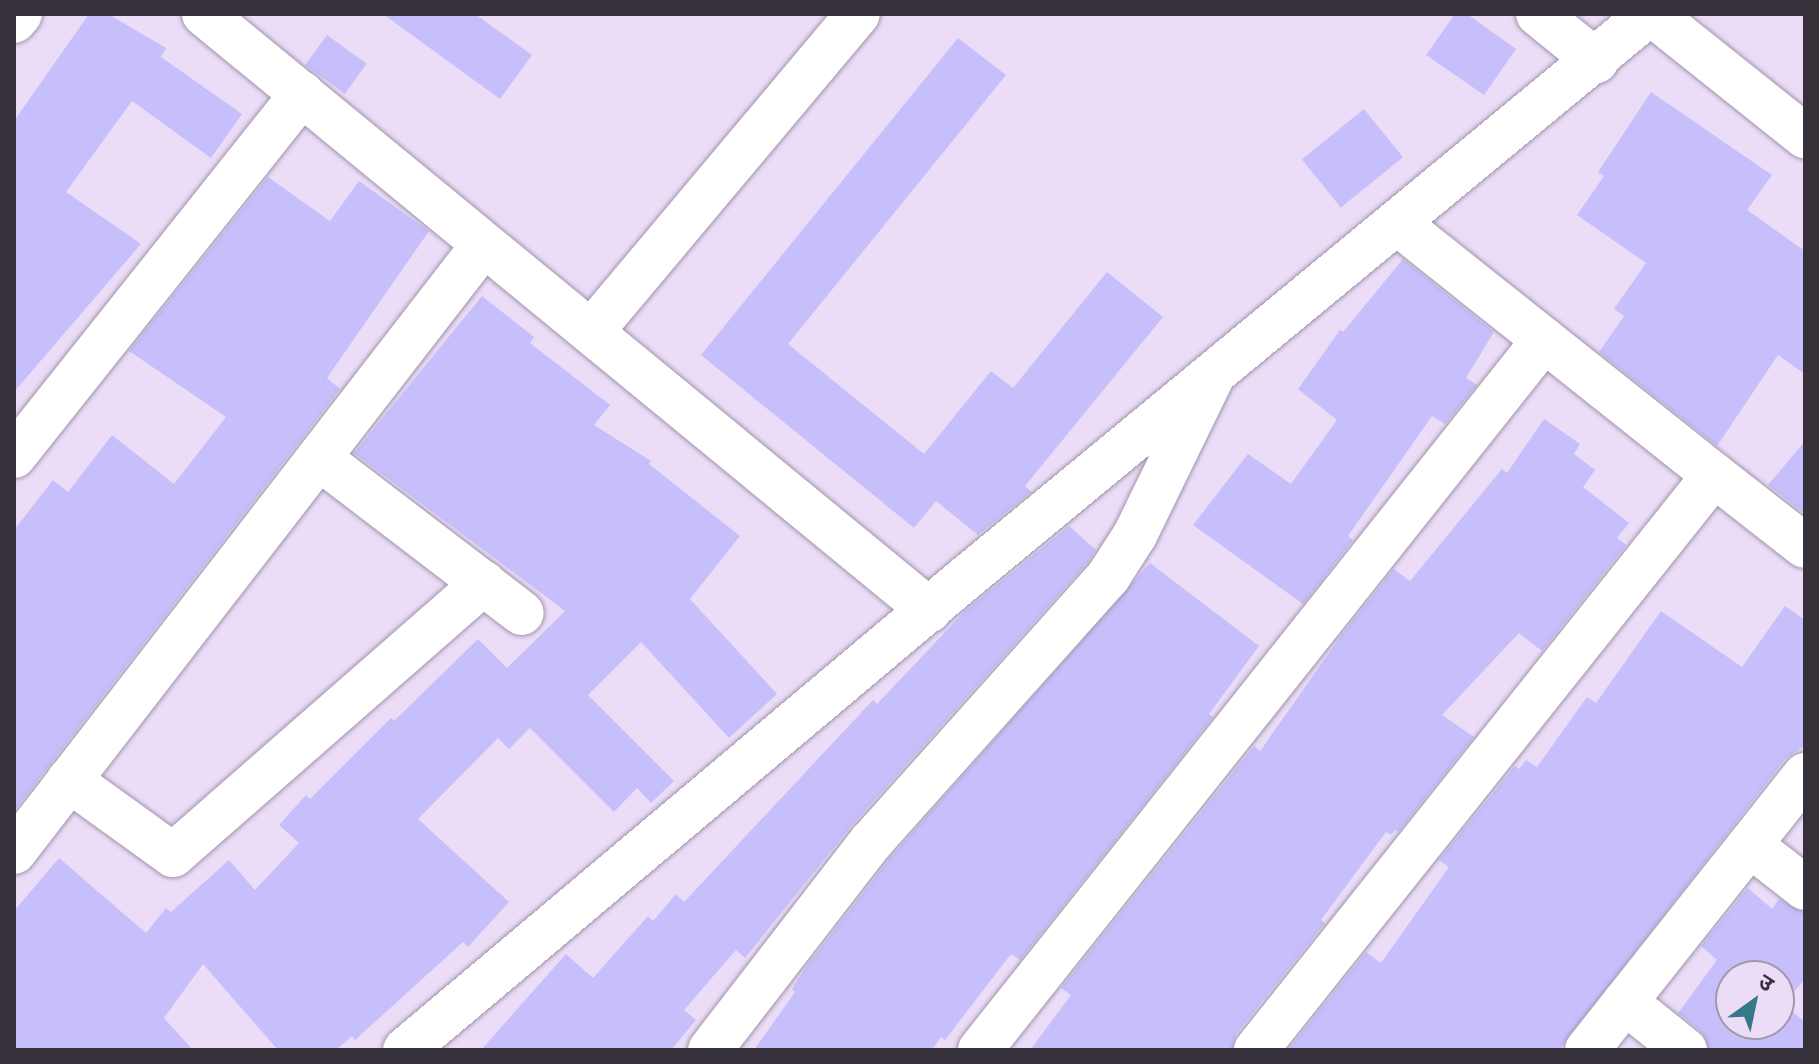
<!DOCTYPE html>
<meta charset="utf-8">
<style>
body{margin:0}
#map{position:relative;width:1819px;height:1064px;overflow:hidden;background:#ebddf7;font-family:"Open Sans","Noto Sans Devanagari",sans-serif}
div>[style]{position:absolute}
[style*='--x']{left:calc(var(--x)*1px);top:calc(var(--y)*1px);width:calc(var(--w)*1px);rotate:calc(var(--a)*1deg)}
.building>*{inset:0;background:#c7bffc;transform-origin:0 0}
.roads{filter:drop-shadow(0 0 2px #a193ac) drop-shadow(0 0 2px #a193ac)}
.minor>*{height:44px;margin:-22px;padding:0 22px;transform-origin:22px;border-radius:22px;background:#fff}
.tertiary>*{height:44px;margin:-22px;padding:0 22px;transform-origin:22px;border-radius:22px;background:#fff}
span{translate:-50% -50%;white-space:nowrap;text-align:center;line-height:1.15;-webkit-text-stroke:6px #ebddf7;paint-order:stroke}
.frame{position:absolute;inset:0;border:16px solid #35303a;pointer-events:none}
.north{position:absolute;left:1715px;top:960px;width:80px;height:80px;box-sizing:border-box;background:#ebddf7;border:2px solid #a298ab;border-radius:50%;rotate:33deg;font-size:22px;font-weight:700;line-height:32px;text-align:center;color:#35303a}
.north::after{content:'';display:block;margin:auto;width:28px;height:36px;background:#367889;clip-path:polygon(50% 0,100% 100%,50% 72%,0 100%)}
</style>
<div id="map">
<div class="building">
<div style="clip-path:polygon(89px 14px,108px 14px,166px 48px,161px 57px,242px 114px,211px 158px,132px 101px,66px 192px,141px 244px,14px 392px,14px 121px)"></div>
<div style="clip-path:polygon(383px 14px,475px 14px,532px 55px,500px 99px)"></div>
<div style="clip-path:polygon(1455px 14px,1467px 14px,1516px 49px,1484px 95px,1426px 55px)"></div>
<div style="left:327px;top:35px;width:49px;height:37px;rotate:36deg"></div>
<div style="clip-path:polygon(958px 38px,1006px 75px,788px 344px,924px 454px,991px 371px,1013px 388px,1107px 272px,1163px 317px,1025px 486px,1031px 492px,978px 535px,936px 501px,914px 528px,701px 355px)"></div>
<div style="clip-path:polygon(1651px 92px,1772px 175px,1747px 210px,1805px 251px,1805px 374px,1778px 355px,1717px 446px,1599px 352px,1624px 316px,1614px 309px,1646px 263px,1577px 215px,1604px 176px,1598px 172px)"></div>
<div style="left:1364px;top:109px;width:62px;height:80px;rotate:51deg"></div>
<div style="clip-path:polygon(268px 177px,330px 221px,359px 181px,429px 231px,327px 378px,340px 389px,14px 811px,14px 530px,53px 480px,68px 492px,112px 435px,174px 484px,226px 417px,129px 351px)"></div>
<div style="clip-path:polygon(1403px 259px,1494px 332px,1466px 378px,1477px 385px,1445px 424px,1432px 416px,1348px 536px,1353px 540px,1303px 604px,1193px 525px,1248px 454px,1291px 484px,1337px 420px,1298px 389px,1340px 330px,1343px 332px)"></div>
<div style="clip-path:polygon(482px 296px,534px 337px,530px 343px,610px 405px,594px 425px,651px 461px,649px 464px,740px 536px,690px 599px,777px 694px,729px 738px,641px 642px,588px 695px,674px 781px,651px 803px,637px 788px,614px 812px,530px 728px,509px 749px,498px 738px,418px 819px,509px 902px,468px 947px,463px 942px,355px 1040px,352px 1036px,336px 1050px,278px 1050px,203px 964px,164px 1018px,193px 1050px,14px 1050px,14px 911px,59px 858px,146px 933px,166px 908px,171px 912px,229px 860px,255px 890px,299px 843px,279px 825px,306px 795px,310px 799px,391px 718px,394px 721px,478px 639px,507px 668px,565px 611px,354px 453px)"></div>
<div style="clip-path:polygon(1544px 419px,1580px 444px,1574px 454px,1595px 470px,1583px 487px,1629px 523px,1617px 538px,1626px 545px,1542px 651px,1519px 633px,1442px 715px,1474px 737px,1398px 832px,1395px 830px,1391px 835px,1386px 832px,1321px 920px,1325px 923px,1236px 1034px,1232px 1050px,1030px 1050px,1071px 995px,1061px 988px,1254px 746px,1260px 751px,1343px 633px,1394px 569px,1410px 581px,1502px 469px,1507px 473px)"></div>
<div style="clip-path:polygon(1805px 441px,1805px 514px,1768px 485px)"></div>
<div style="clip-path:polygon(1069px 526px,1096px 550px,1088px 562px,852px 825px,745px 958px,736px 950px,684px 1010px,696px 1020px,671px 1050px,481px 1050px,566px 954px,593px 978px,648px 916px,653px 921px,676px 894px,684px 902px,873px 700px,877px 704px,965px 611px)"></div>
<div style="clip-path:polygon(1150px 563px,1259px 646px,1209px 714px,1213px 717px,1020px 960px,1011px 954px,945px 1040px,941px 1037px,932px 1050px,754px 1050px,795px 992px,792px 989px,806px 967px,890px 858px)"></div>
<div style="clip-path:polygon(1785px 606px,1805px 620px,1805px 745px,1785px 759px,1559px 1050px,1288px 1050px,1366px 952px,1381px 963px,1449px 867px,1439px 860px,1515px 766px,1519px 769px,1526px 760px,1537px 767px,1587px 697px,1596px 703px,1661px 611px,1742px 667px)"></div>
<div style="clip-path:polygon(evenodd,1748px 888px,1772px 909px,1779px 899px,1805px 912px,1805px 979px,1783px 1004px,1805px 1022px,1805px 1050px,1709px 1050px,1701px 1031px,1678px 1013px,1717px 960px,1701px 946px,1748px 888px,1731px 976px,1779px 976px,1779px 1024px,1731px 1024px,1731px 976px)"></div>
</div>
<div class="roads">
<div class="minor">
<div style="--x:204;--y:14;--w:939;--a:39.42"></div>
<div style="--x:1538;--y:14;--w:75;--a:39"></div>
<div style="--x:1652;--y:14;--w:196;--a:38.6"></div>
<div style="--x:14;--y:21;--w:9;--a:-49"></div>
<div style="--x:591;--y:332;--w:415;--a:-50"></div>
<div style="--x:14;--y:456;--w:463;--a:-51.5"></div>
<div style="--x:319;--y:458;--w:255;--a:37.4"></div>
<div style="--x:1714;--y:475;--w:115;--a:38"></div>
<div style="--x:69;--y:780;--w:128;--a:35.8"></div>
<div style="--x:173;--y:855;--w:413;--a:-41.2"></div>
<div style="--x:1750;--y:845;--w:70;--a:38"></div>
<div style="--x:14;--y:852;--w:768;--a:-52.3"></div>
<div style="--x:1625;--y:1002;--w:77;--a:38.7"></div>
<div style="--x:710;--y:1050;--w:263;--a:-52.3"></div>
<div style="--x:871;--y:842;--w:356;--a:-48.2"></div>
<div style="--x:1108;--y:577;--w:50;--a:-57.3"></div>
<div style="--x:1135;--y:535;--w:176;--a:-64"></div>
<div style="--x:980;--y:1050;--w:907;--a:-51.54"></div>
<div style="--x:1256;--y:1050;--w:735;--a:-51.46"></div>
<div style="--x:1714;--y:475;--w:403;--a:-141.5"></div>
<div style="--x:1587;--y:1050;--w:351;--a:-51.6"></div>
</div>
<div class="tertiary">
<div style="--x:405;--y:1050;--w:735;--a:-40.09"></div>
<div style="--x:967;--y:577;--w:884;--a:-39.54"></div>
</div>
</div>
<div class="frame"></div>
<div class="north">उ</div>
</div>
